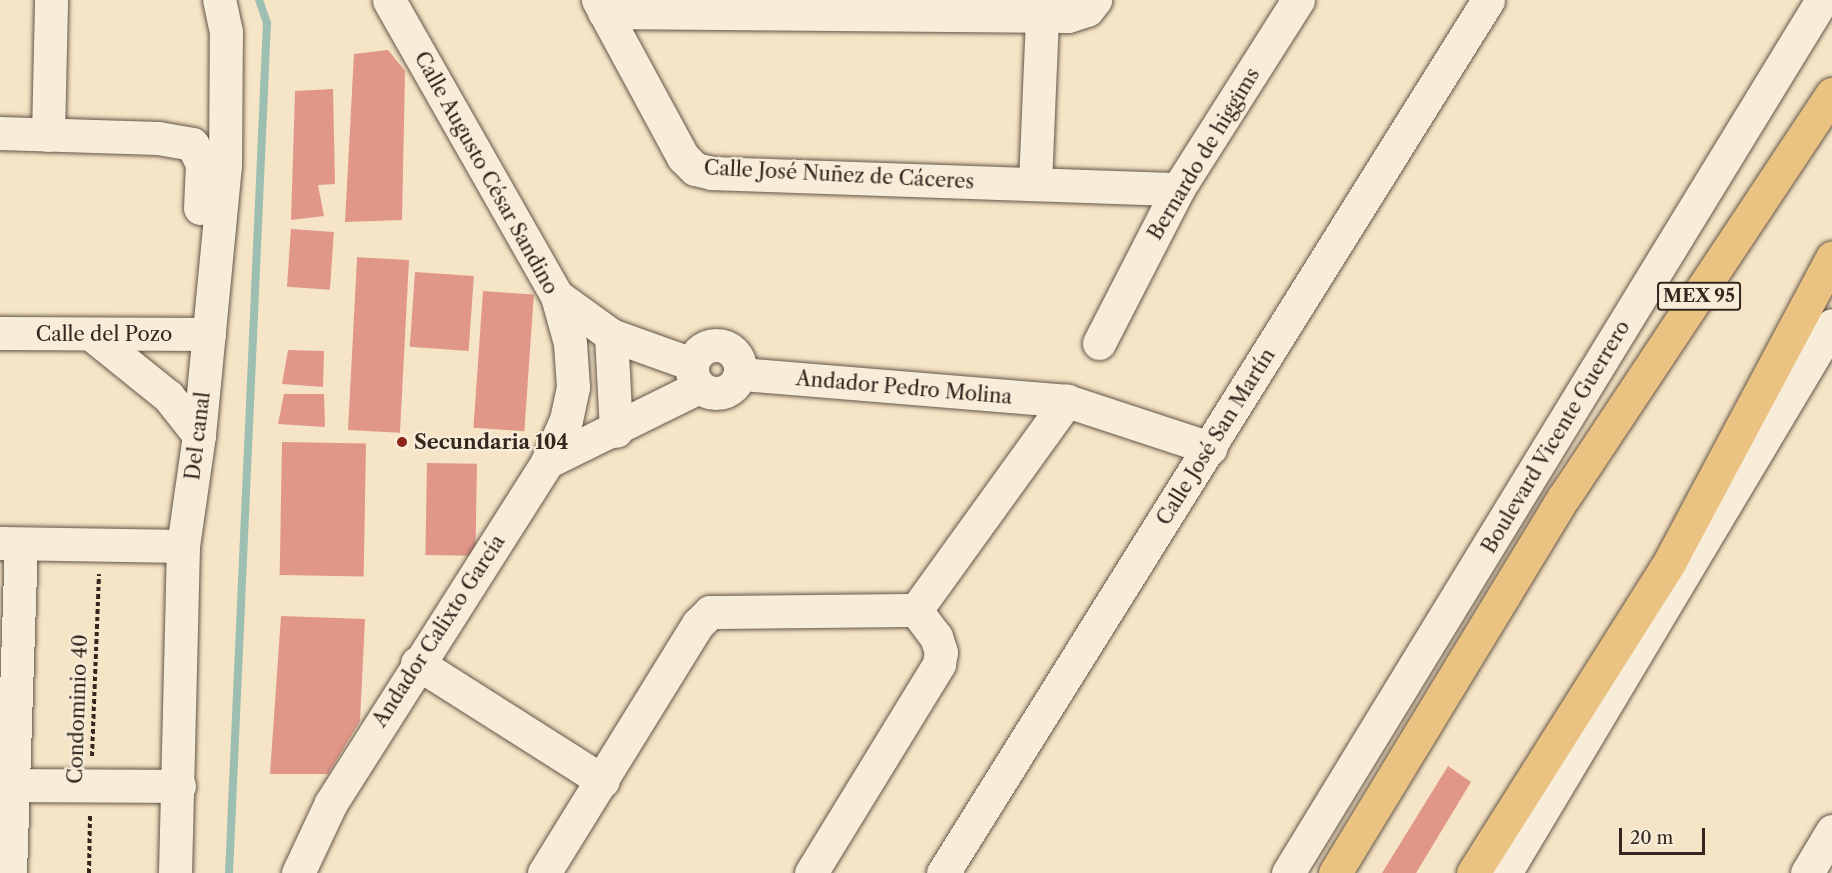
<!DOCTYPE html>
<meta charset="utf-8">
<style>
body{margin:0}
#map{position:relative;width:1832px;height:873px;overflow:hidden;background:#f5e4c5;font-family:"Libre Caslon Text",serif}
div>[style]{position:absolute}
[style*='--x']{left:calc(var(--x)*1px);top:calc(var(--y)*1px);width:calc(var(--w)*1px);rotate:calc(var(--a)*1deg)}
.stream>*{height:8px;margin:-4px;padding:0 4px;transform-origin:4px;border-radius:4px;background:#9cbfb2}
.building>*{inset:0;background:#e19788;transform-origin:0 0}
.path>*{height:4px;margin-top:-2px;transform-origin:0;background:repeating-linear-gradient(90deg,#342720 0 4.5px,transparent 0 7.5px)}
.roads{filter:drop-shadow(0 0 2px #645649) drop-shadow(0 0 2px #645649)}
.street>*{height:33px;margin:-16.5px;padding:0 16.5px;transform-origin:16.5px;border-radius:16.5px;background:#f8edd9}
.street>.ring{margin:-16.5px;padding:0;box-sizing:content-box;background:none;border:33px solid #f8edd9;border-radius:50%}
.secondary>*{height:33px;margin:-16.5px;padding:0 16.5px;transform-origin:16.5px;border-radius:16.5px;background:#f8edd9}
.primary>*{height:33px;margin:-16.5px;padding:0 16.5px;transform-origin:16.5px;border-radius:16.5px;background:#eac282}
.dots>*{width:16px;height:16px;translate:-50% -50%;box-sizing:border-box;border:3px solid #f8edd9;border-radius:50%}
span{translate:-50% -50%;white-space:nowrap;text-align:center;line-height:1.15;-webkit-text-stroke:4.5px #f8edd9;paint-order:stroke}
.shield-label span{padding:2px 4px;background:#f8edd9;border:2px solid;border-radius:4px;-webkit-text-stroke-width:0}
.shield-label{font-size:18px;color:#342720;font-weight:700}
.street-label{font-size:20px;color:#342720}
.poi-label{font-size:20px;color:#342720;font-weight:700}
.left{translate:0 -50%;text-align:left}
.scale{position:absolute;left:1619px;top:828px;width:86px;height:27px;box-sizing:border-box;border:3px solid #342720;border-top:0;padding-left:8px;font-size:18px;line-height:21px;white-space:nowrap;color:#342720;-webkit-text-stroke:4px #f8edd9;paint-order:stroke}
</style>
<div id="map">
<div class="stream">
<div style="--x:229;--y:873;--w:851;--a:-87.44"></div>
<div style="--x:267;--y:23;--w:24;--a:-109"></div>
</div>
<div class="building">
<div style="clip-path:polygon(388px 50px,405px 71px,402px 220px,345px 222px,354px 54px)"></div>
<div style="clip-path:polygon(333px 89px,335px 184px,318px 185px,324px 216px,291px 220px,295px 91px)"></div>
<div style="left:291px;top:229px;width:43px;height:58px;rotate:4deg"></div>
<div style="left:409px;top:260px;width:173px;height:52px;rotate:93deg"></div>
<div style="left:415px;top:272px;width:59px;height:75px;rotate:4deg"></div>
<div style="left:483px;top:291px;width:51px;height:137px;rotate:4deg"></div>
<div style="clip-path:polygon(288px 350px,324px 351px,323px 387px,282px 384px)"></div>
<div style="clip-path:polygon(284px 394px,324px 394px,325px 427px,278px 424px)"></div>
<div style="left:282px;top:442px;width:84px;height:133px;rotate:1deg"></div>
<div style="left:427px;top:463px;width:50px;height:92px;rotate:1deg"></div>
<div style="clip-path:polygon(281px 616px,365px 619px,360px 721px,328px 774px,270px 774px)"></div>
<div style="clip-path:polygon(1448px 766px,1471px 782px,1416px 873px,1382px 873px)"></div>
</div>
<div class="path">
<div style="--x:92;--y:756;--w:182;--a:-87.8"></div>
<div style="--x:89;--y:873;--w:59;--a:-89"></div>
</div>
<div class="roads">
<div class="street">
<div style="--x:598;--y:0;--w:179;--a:61.6"></div>
<div style="--x:683;--y:157;--w:17;--a:45"></div>
<div style="--x:695;--y:169;--w:17;--a:13"></div>
<div style="--x:712;--y:173;--w:466;--a:2"></div>
<div style="--x:604;--y:12;--w:464;--a:0.5"></div>
<div style="--x:1068;--y:16;--w:20;--a:-18"></div>
<div style="--x:1087;--y:10;--w:13;--a:-51"></div>
<div style="--x:0;--y:133;--w:158;--a:1.8"></div>
<div style="--x:158;--y:138;--w:35;--a:10"></div>
<div style="--x:192;--y:144;--w:22;--a:63"></div>
<div style="--x:202;--y:164;--w:44;--a:92.6"></div>
<div style="--x:48;--y:135;--w:135;--a:-88.7"></div>
<div style="--x:1035;--y:184;--w:169;--a:-87.6"></div>
<div style="--x:557;--y:296;--w:67;--a:35.8"></div>
<div style="--x:611;--y:335;--w:86;--a:19.7"></div>
<div style="--x:0;--y:333;--w:209;--a:0.3"></div>
<div style="--x:92;--y:335;--w:97;--a:38.8"></div>
<div style="--x:168;--y:396;--w:50;--a:51.5"></div>
<div style="--x:611;--y:335;--w:96;--a:87"></div>
<div style="--x:1099;--y:343;--w:173;--a:-62.8"></div>
<div style="--x:1178;--y:189;--w:224;--a:-57.6"></div>
<div class="ring" style="left:692px;top:345px;width:15px;height:15px"></div>
<div style="--x:741;--y:374;--w:327;--a:4.7"></div>
<div style="--x:1067;--y:401;--w:151;--a:18.2"></div>
<div style="--x:547;--y:462;--w:169;--a:-26.3"></div>
<div style="--x:0;--y:543;--w:183;--a:0.9"></div>
<div style="--x:916;--y:610;--w:258;--a:-54.2"></div>
<div style="--x:417;--y:663;--w:220;--a:32.4"></div>
<div style="--x:14;--y:785;--w:165;--a:0.3"></div>
<div style="--x:10;--y:873;--w:329;--a:-88.1"></div>
<div style="--x:175;--y:873;--w:327;--a:-88.6"></div>
<div style="--x:183;--y:546;--w:112;--a:-81.8"></div>
<div style="--x:199;--y:435;--w:271;--a:-84.5"></div>
<div style="--x:225;--y:165;--w:133;--a:-89.6"></div>
<div style="--x:226;--y:32;--w:33;--a:-102"></div>
<div style="--x:544;--y:873;--w:293;--a:-58.3"></div>
<div style="--x:698;--y:624;--w:17;--a:-45"></div>
<div style="--x:710;--y:612;--w:206;--a:-0.6"></div>
<div style="--x:811;--y:873;--w:245;--a:-58.5"></div>
<div style="--x:939;--y:664;--w:12;--a:-81"></div>
<div style="--x:941;--y:652;--w:16;--a:-108"></div>
<div style="--x:936;--y:637;--w:34;--a:-127"></div>
<div style="--x:943;--y:873;--w:1029;--a:-58.02"></div>
<div style="--x:1807;--y:873;--w:49;--a:-59.2"></div>
</div>
<div class="secondary">
<div style="--x:298;--y:873;--w:77;--a:-64.8"></div>
<div style="--x:331;--y:803;--w:404;--a:-57.6"></div>
<div style="--x:547;--y:462;--w:46;--a:-65.7"></div>
<div style="--x:566;--y:420;--w:34;--a:-78"></div>
<div style="--x:573;--y:387;--w:44;--a:-93.9"></div>
<div style="--x:570;--y:343;--w:49;--a:-105.5"></div>
<div style="--x:557;--y:296;--w:340;--a:-119.6"></div>
<div style="--x:1288;--y:873;--w:1023;--a:-58.55"></div>
<div style="--x:1505;--y:873;--w:638;--a:-59.17"></div>
</div>
<div class="primary">
<div style="--x:1335;--y:873;--w:440;--a:-58.7"></div>
<div style="--x:1564;--y:497;--w:484;--a:-56.4"></div>
<div style="--x:1473;--y:873;--w:369;--a:-57.7"></div>
<div style="--x:1670;--y:561;--w:344;--a:-61.9"></div>
</div>
</div>
<div class="dots">
<div style="left:402px;top:442px;background:#8f2418"></div>
</div>
<div class="shield-label">
<span style="left:1699px;top:296px">MEX 95</span>
</div>
<div class="street-label">
<span style="left:1204px;top:154px;rotate:-59deg">Bernardo de higgims</span>
<span style="left:486px;top:173px;rotate:61deg">Calle Augusto César Sandino</span>
<span style="left:839px;top:175px;rotate:3deg">Calle José Nuñez de Cáceres</span>
<span style="left:104px;top:334px">Calle del Pozo</span>
<span style="left:904px;top:388px;rotate:5deg">Andador Pedro Molina</span>
<span style="left:198px;top:436px;rotate:-83deg">Del canal</span>
<span style="left:1216px;top:437px;rotate:-58deg">Calle José San Martín</span>
<span style="left:1556px;top:437px;rotate:-59deg">Boulevard Vicente Guerrero</span>
<span style="left:439px;top:631px;rotate:-57deg">Andador Calixto García</span>
<span style="left:78px;top:709px;rotate:-88deg">Condominio 40</span>
</div>
<div class="poi-label">
<span class="left" style="left:414px;top:442px">Secundaria 104</span>
</div>
<div class="scale">20 m</div>
</div>
